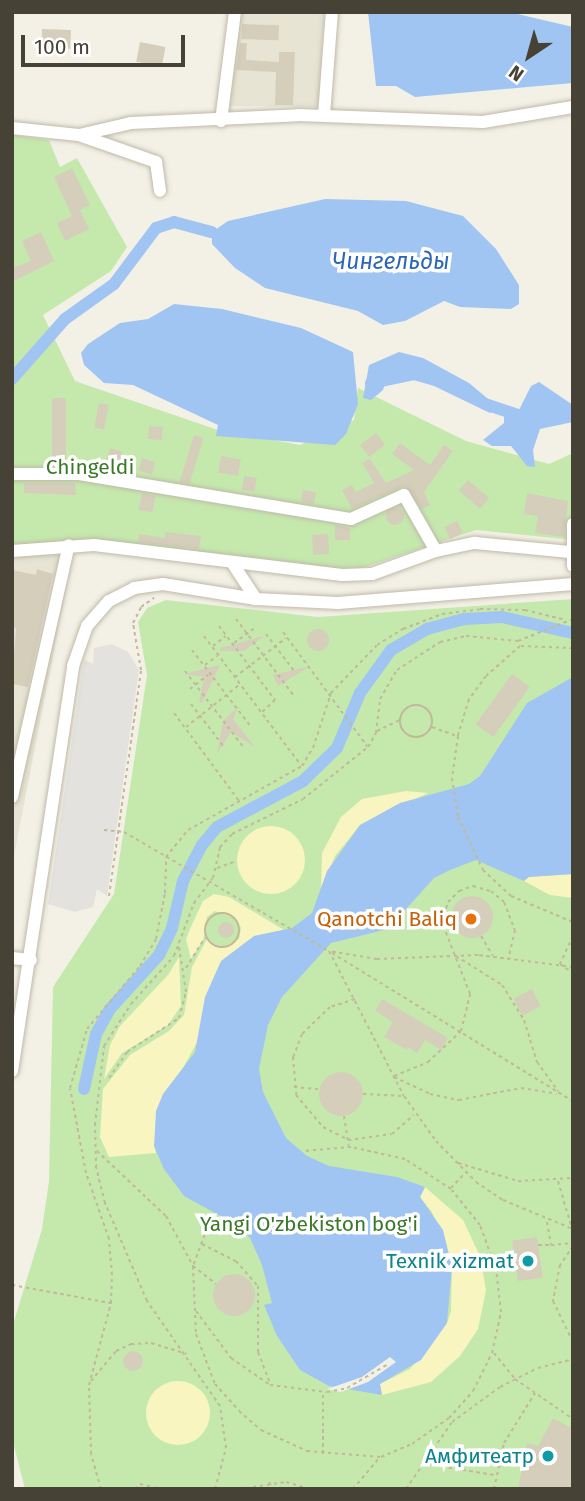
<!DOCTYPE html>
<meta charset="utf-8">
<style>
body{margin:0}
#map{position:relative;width:585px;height:1501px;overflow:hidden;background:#f3f1e6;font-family:"Fira Sans",sans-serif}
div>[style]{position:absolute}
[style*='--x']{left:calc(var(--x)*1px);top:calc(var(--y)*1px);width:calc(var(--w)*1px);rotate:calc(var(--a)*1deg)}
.residential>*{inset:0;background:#e7e4d3}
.green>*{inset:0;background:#c5e9ad}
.sand>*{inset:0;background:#f9f5c0}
.round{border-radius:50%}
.parking>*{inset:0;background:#e4e2de}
.water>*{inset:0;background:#a0c5f2}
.pier>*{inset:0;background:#f3f1e6}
.canal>*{height:12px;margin:-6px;padding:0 6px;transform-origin:6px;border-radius:6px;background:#a0c5f2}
.building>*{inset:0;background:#d5cebb;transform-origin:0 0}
.path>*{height:2px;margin-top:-1px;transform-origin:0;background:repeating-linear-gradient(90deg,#c1b999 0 3.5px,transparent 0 7px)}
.path>.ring{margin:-1px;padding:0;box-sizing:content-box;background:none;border:2px solid #c1b999;border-radius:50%}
.roads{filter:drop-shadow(0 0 2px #bfbaa8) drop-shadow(0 0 2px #bfbaa8)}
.minor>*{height:12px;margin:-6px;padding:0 6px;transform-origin:6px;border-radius:6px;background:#fff}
.dots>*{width:19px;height:19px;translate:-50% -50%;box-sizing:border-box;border:4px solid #fff;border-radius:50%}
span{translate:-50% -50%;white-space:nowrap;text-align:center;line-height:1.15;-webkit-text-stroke:7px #fff;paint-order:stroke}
.park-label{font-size:21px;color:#3a7927}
.food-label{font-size:21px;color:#c56008}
.right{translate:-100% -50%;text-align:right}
.culture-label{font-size:21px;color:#0d838f}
.water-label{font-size:23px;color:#2b67b4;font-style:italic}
.frame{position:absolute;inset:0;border:14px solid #464235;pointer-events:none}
.north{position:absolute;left:494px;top:21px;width:70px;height:70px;-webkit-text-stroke:5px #fff;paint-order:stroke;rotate:216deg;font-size:19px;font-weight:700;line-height:28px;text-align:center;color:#464235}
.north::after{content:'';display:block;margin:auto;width:24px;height:32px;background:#464235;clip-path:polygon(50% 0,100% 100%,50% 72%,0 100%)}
.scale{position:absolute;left:21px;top:35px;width:164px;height:32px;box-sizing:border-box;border:4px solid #464235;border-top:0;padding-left:9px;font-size:21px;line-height:24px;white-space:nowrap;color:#464235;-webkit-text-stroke:5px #fff;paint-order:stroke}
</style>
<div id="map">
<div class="residential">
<div style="clip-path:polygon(239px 12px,324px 12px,319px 107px,226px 106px)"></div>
<div style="clip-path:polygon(73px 553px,12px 866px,12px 554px)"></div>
</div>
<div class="green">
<div style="clip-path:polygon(12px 135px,49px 140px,60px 167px,77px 158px,127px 247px,111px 271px,43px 315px,75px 381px,215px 429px,300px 445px,354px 420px,358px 388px,466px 441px,549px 464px,573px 453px,573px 540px,476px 530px,359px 569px,300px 569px,106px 543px,12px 550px)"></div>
<div style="clip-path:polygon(573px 599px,573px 1489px,25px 1489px,12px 1438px,12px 1328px,42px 1229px,49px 1181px,53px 987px,114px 894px,147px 675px,138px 622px,147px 608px,166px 600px,318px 617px)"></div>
</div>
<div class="sand">
<div style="clip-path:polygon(406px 791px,428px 793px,360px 825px,335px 856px,321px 890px,322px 853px,341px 817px,362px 799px)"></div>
<div class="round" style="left:237px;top:826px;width:68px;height:68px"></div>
<div style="clip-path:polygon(573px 874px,573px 898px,550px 895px,524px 881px,528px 877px)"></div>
<div style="clip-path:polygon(214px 894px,229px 897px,284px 930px,254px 936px,176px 1081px,154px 1146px,156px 1153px,109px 1157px,100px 1137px,103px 1089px,130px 1055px,169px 1031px,184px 1015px,192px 967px,207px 939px,221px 948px,239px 939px,241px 928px,235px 918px,215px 911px,207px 917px,204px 938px,191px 959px,186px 939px,190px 929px,203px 901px)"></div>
<div style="clip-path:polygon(179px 957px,181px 1006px,168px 1025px,122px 1053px,104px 1079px,110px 1045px,120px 1026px,168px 975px)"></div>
<div style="clip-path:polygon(425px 1187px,463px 1220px,480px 1256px,486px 1290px,478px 1329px,460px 1356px,431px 1382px,382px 1395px,380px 1384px,410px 1369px,447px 1323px,451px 1311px,452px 1267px,432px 1212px,420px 1197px)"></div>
<div class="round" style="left:146px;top:1381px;width:64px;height:64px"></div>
</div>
<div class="parking">
<div style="clip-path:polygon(112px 644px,128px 652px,139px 670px,107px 896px,97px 889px,93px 907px,75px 912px,48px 904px,84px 659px,93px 664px,94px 648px)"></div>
</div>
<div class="water">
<div style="clip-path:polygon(368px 12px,509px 12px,573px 27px,573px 83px,415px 97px,396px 86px,376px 86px)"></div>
<div style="clip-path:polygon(325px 199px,406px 201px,463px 216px,496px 249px,519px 285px,519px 304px,511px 309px,460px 307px,444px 301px,405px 321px,383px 325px,358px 311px,265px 288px,235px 268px,212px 244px,212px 232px,228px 221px)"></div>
<div style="clip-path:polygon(174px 304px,222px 309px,301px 328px,353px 352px,358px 404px,346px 434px,335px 445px,216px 436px,218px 425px,133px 385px,104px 383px,84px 365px,81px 353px,88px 344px,120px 323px,148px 319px)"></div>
<div style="clip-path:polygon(399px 352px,423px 358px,469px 383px,499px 408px,490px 413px,434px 386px,389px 373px,383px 390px,371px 400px,363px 398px,369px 365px)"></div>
<div style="clip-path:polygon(539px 382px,573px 405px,573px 422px,540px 429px,533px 450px,535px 467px,527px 466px,511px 446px,492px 446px,483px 440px,504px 423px,504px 414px,519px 410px,531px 386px)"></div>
<div style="clip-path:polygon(573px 677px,573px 874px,529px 877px,524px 881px,476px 860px,450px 870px,434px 878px,388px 929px,331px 943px,282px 997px,268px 1025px,259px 1069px,263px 1092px,286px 1138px,307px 1156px,329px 1166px,397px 1177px,425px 1187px,420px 1197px,443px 1230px,452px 1267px,447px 1323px,421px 1360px,380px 1384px,382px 1395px,329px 1386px,300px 1370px,277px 1336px,264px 1305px,272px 1303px,262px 1265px,250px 1238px,235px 1224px,184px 1196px,164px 1169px,154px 1146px,156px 1111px,163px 1094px,195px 1052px,205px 997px,221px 961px,254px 936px,292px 928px,312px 913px,327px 871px,360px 825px,400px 803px,469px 784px,480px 776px,527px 703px)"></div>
</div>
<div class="pier">
<div style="clip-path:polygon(390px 1357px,396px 1362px,368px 1382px,341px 1392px,327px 1389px,362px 1377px)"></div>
</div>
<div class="canal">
<div style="--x:12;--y:379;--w:80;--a:-48.5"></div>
<div style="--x:65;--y:319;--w:60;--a:-35.5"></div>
<div style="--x:114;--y:284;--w:70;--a:-53.1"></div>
<div style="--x:156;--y:228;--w:19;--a:-18"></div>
<div style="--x:174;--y:222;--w:39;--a:15"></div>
<div style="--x:371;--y:383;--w:45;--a:-11.6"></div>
<div style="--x:485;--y:404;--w:41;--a:18.4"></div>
<div style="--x:84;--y:1089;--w:56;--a:-77.7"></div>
<div style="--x:96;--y:1034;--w:29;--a:-61"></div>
<div style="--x:110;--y:1009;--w:73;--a:-47.8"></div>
<div style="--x:159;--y:955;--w:30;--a:-64"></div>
<div style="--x:172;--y:928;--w:48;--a:-76.8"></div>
<div style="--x:183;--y:881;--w:41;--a:-62.2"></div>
<div style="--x:202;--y:845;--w:23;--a:-50"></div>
<div style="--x:217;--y:827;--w:98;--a:-28.1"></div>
<div style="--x:303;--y:781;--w:47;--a:-44.1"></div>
<div style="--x:337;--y:748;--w:60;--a:-67.3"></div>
<div style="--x:360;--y:693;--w:53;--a:-54.2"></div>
<div style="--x:391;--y:650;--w:42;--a:-30.3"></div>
<div style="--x:427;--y:629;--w:38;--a:-15"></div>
<div style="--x:464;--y:619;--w:38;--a:-3"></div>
<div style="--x:502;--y:617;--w:73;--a:12.7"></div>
</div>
<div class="building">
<div style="left:242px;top:24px;width:37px;height:15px;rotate:2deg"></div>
<div style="left:42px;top:29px;width:29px;height:19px;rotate:2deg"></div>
<div style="left:140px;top:42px;width:26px;height:20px;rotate:11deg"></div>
<div style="clip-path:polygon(240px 43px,247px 43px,246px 60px,279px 62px,279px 52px,295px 52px,293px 105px,275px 105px,276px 72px,236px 70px)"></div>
<div style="clip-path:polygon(72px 168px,90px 205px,80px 210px,89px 229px,65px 241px,57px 223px,72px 216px,54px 177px)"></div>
<div style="clip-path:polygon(41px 232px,54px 261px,12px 282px,12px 268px,31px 261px,22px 241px)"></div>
<div style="left:52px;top:398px;width:14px;height:67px"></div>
<div style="left:99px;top:403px;width:10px;height:25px;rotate:11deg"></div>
<div style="left:149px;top:426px;width:14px;height:13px;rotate:4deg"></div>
<div style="left:376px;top:433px;width:15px;height:20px;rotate:53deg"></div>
<div style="left:194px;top:435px;width:10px;height:49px;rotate:17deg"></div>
<div style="clip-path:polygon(400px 443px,430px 465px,444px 445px,453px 451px,424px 492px,430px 505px,422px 509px,404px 486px,352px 509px,342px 490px,352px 485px,356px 492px,374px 483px,362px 463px,370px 459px,386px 483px,414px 470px,392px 454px)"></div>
<div style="left:110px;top:448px;width:13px;height:13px;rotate:18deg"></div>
<div style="left:221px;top:456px;width:20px;height:17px;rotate:9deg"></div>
<div style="left:142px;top:458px;width:14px;height:13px;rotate:17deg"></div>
<div style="left:244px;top:476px;width:13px;height:14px;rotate:9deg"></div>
<div style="left:468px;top:480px;width:28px;height:14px;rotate:41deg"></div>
<div style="clip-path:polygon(24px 483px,75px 483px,76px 495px,24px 493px)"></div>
<div style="left:303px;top:490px;width:13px;height:12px;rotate:9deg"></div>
<div style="left:142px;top:493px;width:14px;height:17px;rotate:12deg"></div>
<div style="clip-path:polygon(527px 493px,568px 501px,564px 537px,535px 533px,538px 516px,524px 514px)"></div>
<div class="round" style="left:386px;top:507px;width:18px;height:18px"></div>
<div style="left:457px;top:521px;width:13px;height:14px;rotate:63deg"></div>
<div style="clip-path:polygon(335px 525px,350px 528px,350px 540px,335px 540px)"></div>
<div style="clip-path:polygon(165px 532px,201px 536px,199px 549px,138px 542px,139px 534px,165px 538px)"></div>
<div style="left:328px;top:534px;width:20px;height:16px;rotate:87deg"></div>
<div style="clip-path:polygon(37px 569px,53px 574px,28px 687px,12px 684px,16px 628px,12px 627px,12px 570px,36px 575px)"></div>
<div class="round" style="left:307px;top:629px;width:22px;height:22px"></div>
<div style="clip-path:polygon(264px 636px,244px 651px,220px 651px,220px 648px)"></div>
<div style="clip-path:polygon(220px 665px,202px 703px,199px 702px,204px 677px,184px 674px)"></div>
<div style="clip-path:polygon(306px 667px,307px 668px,278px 686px,273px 675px)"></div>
<div style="left:512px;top:674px;width:22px;height:62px;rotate:36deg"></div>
<div style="clip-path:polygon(239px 706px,233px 719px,255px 747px,231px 732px,217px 754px,223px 721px)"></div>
<div class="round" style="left:451px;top:896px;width:42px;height:42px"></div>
<div class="round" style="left:218px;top:922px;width:16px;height:16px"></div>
<div style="left:532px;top:989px;width:19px;height:21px;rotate:62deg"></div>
<div style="clip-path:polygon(382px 999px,448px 1038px,441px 1050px,425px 1040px,417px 1053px,408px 1047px,407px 1050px,384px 1037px,393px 1022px,375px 1011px)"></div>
<div class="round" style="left:319px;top:1072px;width:44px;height:44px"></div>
<div style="left:537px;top:1237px;width:41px;height:25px;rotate:82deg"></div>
<div class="round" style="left:213px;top:1274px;width:42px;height:42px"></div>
<div class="round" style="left:123px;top:1351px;width:20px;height:20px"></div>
<div style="clip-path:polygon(553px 1418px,573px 1429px,573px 1489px,518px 1489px,527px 1443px,538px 1446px)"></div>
</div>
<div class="path">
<div style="--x:236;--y:619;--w:96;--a:53"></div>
<div style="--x:219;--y:626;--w:93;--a:52.9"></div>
<div style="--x:275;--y:700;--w:18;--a:137"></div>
<div style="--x:283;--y:632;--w:142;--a:53.6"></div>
<div style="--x:266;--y:634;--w:48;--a:52.7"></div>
<div style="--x:204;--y:636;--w:161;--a:53.1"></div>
<div style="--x:234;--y:643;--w:24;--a:-36"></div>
<div style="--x:213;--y:646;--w:16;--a:-38"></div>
<div style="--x:573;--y:648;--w:53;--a:-177.8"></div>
<div style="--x:520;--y:646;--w:45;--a:138.6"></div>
<div style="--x:486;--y:676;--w:29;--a:126"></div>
<div style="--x:469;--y:699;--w:39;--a:107"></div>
<div style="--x:458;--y:736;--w:42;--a:98.1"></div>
<div style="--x:452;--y:778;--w:39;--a:81"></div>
<div style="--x:458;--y:817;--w:59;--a:64.7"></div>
<div style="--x:483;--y:870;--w:38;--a:43"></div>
<div style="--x:511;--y:896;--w:67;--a:22.8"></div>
<div style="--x:192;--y:650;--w:97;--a:52.5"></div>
<div style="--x:205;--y:665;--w:15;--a:-37"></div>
<div style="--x:185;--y:671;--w:97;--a:52.5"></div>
<div style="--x:235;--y:677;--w:64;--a:-37.4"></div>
<div style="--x:190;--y:689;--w:23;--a:-38"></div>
<div style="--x:191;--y:704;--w:56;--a:52.3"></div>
<div class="ring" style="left:400px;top:705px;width:30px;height:30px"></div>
<div style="--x:174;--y:713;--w:109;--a:53.5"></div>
<div style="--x:186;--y:727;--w:68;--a:-38.4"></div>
<div style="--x:432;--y:727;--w:27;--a:20"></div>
<div style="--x:377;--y:731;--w:25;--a:-26"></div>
<div style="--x:104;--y:830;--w:20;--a:6"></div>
<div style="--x:124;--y:832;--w:235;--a:30.2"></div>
<div style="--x:217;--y:868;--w:20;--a:-20"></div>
<div style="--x:109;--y:896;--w:228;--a:-81.9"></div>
<div style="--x:141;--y:670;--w:48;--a:-99.7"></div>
<div style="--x:133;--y:623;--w:18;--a:-63"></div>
<div style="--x:141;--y:607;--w:16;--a:-35"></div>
<div class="ring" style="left:205px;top:913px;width:32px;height:32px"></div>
<div style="--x:481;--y:936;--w:23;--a:59"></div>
<div style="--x:573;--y:936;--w:31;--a:115"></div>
<div style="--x:560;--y:964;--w:16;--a:35"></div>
<div style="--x:332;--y:953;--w:283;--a:31.6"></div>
<div style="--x:456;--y:956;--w:54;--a:32.2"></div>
<div style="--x:502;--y:985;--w:41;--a:57.8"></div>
<div style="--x:524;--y:1020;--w:44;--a:72.8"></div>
<div style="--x:537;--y:1062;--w:36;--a:54"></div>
<div style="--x:573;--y:967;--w:96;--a:-172.8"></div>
<div style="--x:478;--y:955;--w:101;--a:177.7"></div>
<div style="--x:377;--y:959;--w:49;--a:-170.5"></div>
<div style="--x:329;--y:951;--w:163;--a:62.7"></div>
<div style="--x:404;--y:1096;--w:55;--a:54.6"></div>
<div style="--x:436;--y:1141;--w:57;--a:45.7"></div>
<div style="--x:476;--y:1182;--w:32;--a:34"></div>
<div style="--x:503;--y:1200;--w:76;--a:22.5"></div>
<div style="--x:186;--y:968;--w:36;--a:-58"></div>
<div style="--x:355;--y:999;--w:26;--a:162"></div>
<div style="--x:330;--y:1007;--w:39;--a:136"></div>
<div style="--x:302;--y:1034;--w:25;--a:111"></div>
<div style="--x:293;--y:1057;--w:38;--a:85"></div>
<div style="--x:296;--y:1095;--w:42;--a:49.8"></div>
<div style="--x:323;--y:1127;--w:28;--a:27"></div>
<div style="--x:348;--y:1140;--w:44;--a:-7.8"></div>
<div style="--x:392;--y:1134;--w:29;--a:-41"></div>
<div style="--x:394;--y:1076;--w:37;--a:-22"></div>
<div style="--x:428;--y:1062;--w:45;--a:-43.2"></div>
<div style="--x:461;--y:1031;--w:38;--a:-76"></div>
<div style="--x:470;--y:994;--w:77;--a:-111.3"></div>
<div style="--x:442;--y:922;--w:21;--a:-73"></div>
<div style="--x:448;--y:902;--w:16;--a:-45"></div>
<div style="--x:459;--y:891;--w:15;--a:-20"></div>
<div style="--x:473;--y:886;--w:19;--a:16"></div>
<div style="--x:491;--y:891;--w:17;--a:40"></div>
<div style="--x:504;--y:902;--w:30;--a:69"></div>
<div style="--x:515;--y:930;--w:28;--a:103"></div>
<div style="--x:394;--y:1077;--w:40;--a:25"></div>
<div style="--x:430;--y:1094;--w:30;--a:12"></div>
<div style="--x:459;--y:1100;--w:63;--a:-11"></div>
<div style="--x:521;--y:1088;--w:36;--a:9"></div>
<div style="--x:109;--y:1078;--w:32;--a:-55"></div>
<div style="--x:127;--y:1052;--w:62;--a:-33.2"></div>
<div style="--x:179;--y:1018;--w:27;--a:-75"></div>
<div style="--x:186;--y:992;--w:46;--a:-98.8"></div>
<div style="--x:294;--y:1087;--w:25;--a:5"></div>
<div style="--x:363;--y:1094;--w:40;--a:2.9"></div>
<div style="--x:344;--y:1116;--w:30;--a:81"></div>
<div style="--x:97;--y:1151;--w:95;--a:43.3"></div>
<div style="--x:166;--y:1216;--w:57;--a:61.6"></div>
<div style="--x:193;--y:1266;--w:29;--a:38"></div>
<div style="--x:458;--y:1163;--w:63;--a:16.7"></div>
<div style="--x:518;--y:1181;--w:55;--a:-3.1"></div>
<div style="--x:558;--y:1181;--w:50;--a:73.7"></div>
<div style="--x:451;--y:1188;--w:22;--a:-47"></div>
<div style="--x:212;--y:1215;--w:54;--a:110.4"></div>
<div style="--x:193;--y:1266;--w:68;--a:87.5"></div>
<div style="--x:196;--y:1334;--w:53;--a:69.2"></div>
<div style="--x:215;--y:1384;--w:36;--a:48"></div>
<div style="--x:239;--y:1411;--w:29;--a:41"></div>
<div style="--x:261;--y:1430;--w:51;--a:24.5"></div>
<div style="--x:307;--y:1451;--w:74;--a:4.6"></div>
<div style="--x:381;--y:1457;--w:34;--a:-23"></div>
<div style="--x:412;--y:1444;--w:45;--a:-35.1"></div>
<div style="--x:449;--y:1418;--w:36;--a:-48"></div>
<div style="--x:473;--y:1391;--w:42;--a:-63.4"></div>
<div style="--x:492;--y:1353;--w:42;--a:-77.6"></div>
<div style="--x:501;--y:1312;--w:43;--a:-96.6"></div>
<div style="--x:496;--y:1269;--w:47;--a:-110"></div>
<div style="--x:480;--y:1225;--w:46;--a:-128.9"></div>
<div style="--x:451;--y:1189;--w:55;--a:-146.9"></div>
<div style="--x:405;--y:1159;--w:55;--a:-167.5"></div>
<div style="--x:351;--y:1147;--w:47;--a:175.1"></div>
<div style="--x:547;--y:1222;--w:23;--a:80"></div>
<div style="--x:551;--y:1245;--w:22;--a:-5"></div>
<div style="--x:202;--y:1244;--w:38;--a:27"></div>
<div style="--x:236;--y:1261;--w:33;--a:49"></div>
<div style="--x:258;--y:1286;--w:66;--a:90"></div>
<div style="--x:258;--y:1352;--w:34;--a:69"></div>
<div style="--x:538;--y:1245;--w:12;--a:0"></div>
<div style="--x:573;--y:1246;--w:23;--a:124"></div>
<div style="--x:560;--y:1265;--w:37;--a:101"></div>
<div style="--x:553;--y:1301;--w:46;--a:64"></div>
<div style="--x:12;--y:1285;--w:100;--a:10.4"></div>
<div style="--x:196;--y:1311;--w:59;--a:53.3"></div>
<div style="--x:231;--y:1358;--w:47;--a:34.7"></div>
<div style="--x:270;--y:1385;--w:57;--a:7"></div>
<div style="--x:327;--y:1392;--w:20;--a:-11"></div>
<div style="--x:347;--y:1388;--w:48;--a:-30.3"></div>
<div style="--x:494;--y:1353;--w:33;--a:51"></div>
<div style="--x:515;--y:1379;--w:70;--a:34.6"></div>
<div style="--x:91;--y:1381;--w:39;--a:-50"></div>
<div style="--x:116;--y:1351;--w:17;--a:-25"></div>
<div style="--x:131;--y:1344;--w:20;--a:-3"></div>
<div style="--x:151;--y:1343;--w:37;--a:17"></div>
<div style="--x:323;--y:1454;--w:61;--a:-90"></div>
<div style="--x:421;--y:1463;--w:74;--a:9.3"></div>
<div style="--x:269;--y:1482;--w:8;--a:60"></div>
<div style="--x:101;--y:1489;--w:36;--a:-106"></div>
<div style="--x:91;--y:1454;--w:69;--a:-91.7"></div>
<div style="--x:89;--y:1385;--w:85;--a:-75"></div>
<div style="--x:111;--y:1303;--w:28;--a:-88"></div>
<div style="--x:112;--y:1275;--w:36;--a:-95"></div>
<div style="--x:109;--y:1239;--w:70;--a:-109.2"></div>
<div style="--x:86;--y:1173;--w:86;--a:-100.7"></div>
<div style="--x:70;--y:1088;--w:61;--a:-73.9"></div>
<div style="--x:87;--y:1029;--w:82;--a:-49.9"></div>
<div style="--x:140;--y:966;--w:31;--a:-59"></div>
<div style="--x:156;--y:939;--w:47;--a:-78.9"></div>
<div style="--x:165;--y:893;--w:36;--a:-88"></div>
<div style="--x:166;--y:857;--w:35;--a:-51"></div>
<div style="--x:188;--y:830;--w:131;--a:-29.3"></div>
<div style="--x:302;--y:766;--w:21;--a:-59"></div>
<div style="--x:313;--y:748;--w:58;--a:-71.9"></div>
<div style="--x:331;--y:693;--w:66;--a:-46.2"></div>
<div style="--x:377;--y:645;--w:31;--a:-32"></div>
<div style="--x:403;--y:629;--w:42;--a:-21"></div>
<div style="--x:442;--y:614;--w:38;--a:-7"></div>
<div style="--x:480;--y:609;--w:45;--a:1.3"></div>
<div style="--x:525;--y:610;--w:42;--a:13.7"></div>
<div style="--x:135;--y:1489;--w:7;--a:-45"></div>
<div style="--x:140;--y:1484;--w:21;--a:14"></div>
<div style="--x:215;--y:1489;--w:42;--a:-75"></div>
<div style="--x:226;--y:1448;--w:42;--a:-98.1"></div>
<div style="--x:220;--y:1406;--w:128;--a:-124.8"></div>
<div style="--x:147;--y:1301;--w:107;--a:-113.2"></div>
<div style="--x:105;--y:1203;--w:36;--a:-104"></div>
<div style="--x:96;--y:1168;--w:43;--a:-91.3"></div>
<div style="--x:95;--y:1125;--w:80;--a:-83.5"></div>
<div style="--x:104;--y:1046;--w:50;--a:-57.3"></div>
<div style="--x:131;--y:1004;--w:64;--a:-48.1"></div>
<div style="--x:174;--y:956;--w:57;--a:-69.3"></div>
<div style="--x:194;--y:903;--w:31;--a:-53"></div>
<div style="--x:213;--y:878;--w:32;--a:-77"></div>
<div style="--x:220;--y:847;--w:18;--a:-47"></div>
<div style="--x:232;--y:834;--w:79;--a:-26.2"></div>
<div style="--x:303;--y:799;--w:83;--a:-38.7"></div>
<div style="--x:368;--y:747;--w:16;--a:-60"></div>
<div style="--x:376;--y:733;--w:34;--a:-83"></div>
<div style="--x:380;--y:699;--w:34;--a:-60"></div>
<div style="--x:397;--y:670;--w:51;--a:-33.1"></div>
<div style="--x:440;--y:642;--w:27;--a:-13"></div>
<div style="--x:466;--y:636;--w:52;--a:5.5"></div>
<div style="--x:518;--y:641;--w:59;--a:-21.8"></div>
<div style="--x:239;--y:1489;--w:48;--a:-8.5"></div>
<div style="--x:286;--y:1482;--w:26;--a:16"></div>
<div style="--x:353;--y:1489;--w:42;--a:-49.8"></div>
<div style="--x:406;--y:1489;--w:81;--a:-55.5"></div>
<div style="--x:452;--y:1422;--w:59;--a:-36.1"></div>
<div style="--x:500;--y:1387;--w:42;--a:-26.6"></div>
<div style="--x:538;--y:1368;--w:36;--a:-14"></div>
<div style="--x:494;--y:1489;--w:47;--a:-77.7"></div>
<div style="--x:504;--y:1443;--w:59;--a:-58.2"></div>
</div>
<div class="roads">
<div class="minor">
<div style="--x:324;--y:115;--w:103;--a:-85.6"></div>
<div style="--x:221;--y:121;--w:110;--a:-82.7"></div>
<div style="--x:12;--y:128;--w:67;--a:6"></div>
<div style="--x:79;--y:135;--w:82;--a:19.3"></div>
<div style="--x:156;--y:162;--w:29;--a:82"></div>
<div style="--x:79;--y:135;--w:53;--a:-13"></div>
<div style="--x:131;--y:123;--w:167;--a:-2.7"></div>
<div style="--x:298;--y:115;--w:185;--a:2.2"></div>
<div style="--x:483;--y:122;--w:91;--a:-9.5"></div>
<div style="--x:12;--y:474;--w:67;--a:0"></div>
<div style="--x:79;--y:474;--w:276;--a:9.4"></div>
<div style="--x:351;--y:519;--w:58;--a:-24.4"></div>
<div style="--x:404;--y:495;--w:64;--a:60.3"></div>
<div style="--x:573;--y:524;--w:42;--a:90"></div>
<div style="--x:12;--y:551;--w:82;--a:-4.2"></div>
<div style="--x:94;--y:545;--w:250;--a:6.9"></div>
<div style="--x:342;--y:575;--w:30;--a:-2"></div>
<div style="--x:372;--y:574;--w:68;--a:-19.8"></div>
<div style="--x:436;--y:551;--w:40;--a:-12"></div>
<div style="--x:475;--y:543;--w:95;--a:5.4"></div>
<div style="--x:233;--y:564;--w:42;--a:56.7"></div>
<div style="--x:12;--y:797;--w:258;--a:-77.3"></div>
<div style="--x:12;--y:958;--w:19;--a:6"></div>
<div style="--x:12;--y:1071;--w:410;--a:-81.4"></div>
<div style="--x:73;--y:666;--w:42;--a:-70.7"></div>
<div style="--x:87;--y:626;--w:33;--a:-49"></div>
<div style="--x:109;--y:601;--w:28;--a:-27"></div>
<div style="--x:134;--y:588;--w:29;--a:-8"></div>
<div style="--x:163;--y:584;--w:94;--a:9.2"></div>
<div style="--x:256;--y:599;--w:82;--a:2.8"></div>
<div style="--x:338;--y:603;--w:236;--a:-4.6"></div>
</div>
</div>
<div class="dots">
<div style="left:471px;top:919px;background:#e8710a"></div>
<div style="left:528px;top:1261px;background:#0f9aa8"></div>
<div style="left:548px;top:1456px;background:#0f9aa8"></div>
</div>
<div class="park-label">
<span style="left:90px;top:467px">Chingeldi</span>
<span style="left:309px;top:1224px">Yangi O'zbekiston bog'i</span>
</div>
<div class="food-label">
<span class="right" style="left:457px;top:919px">Qanotchi Baliq</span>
</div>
<div class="culture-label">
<span class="right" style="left:514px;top:1261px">Texnik xizmat</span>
<span class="right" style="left:534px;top:1456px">Амфитеатр</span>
</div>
<div class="water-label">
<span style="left:391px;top:261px">Чингельды</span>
</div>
<div class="frame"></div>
<div class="north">N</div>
<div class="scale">100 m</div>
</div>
